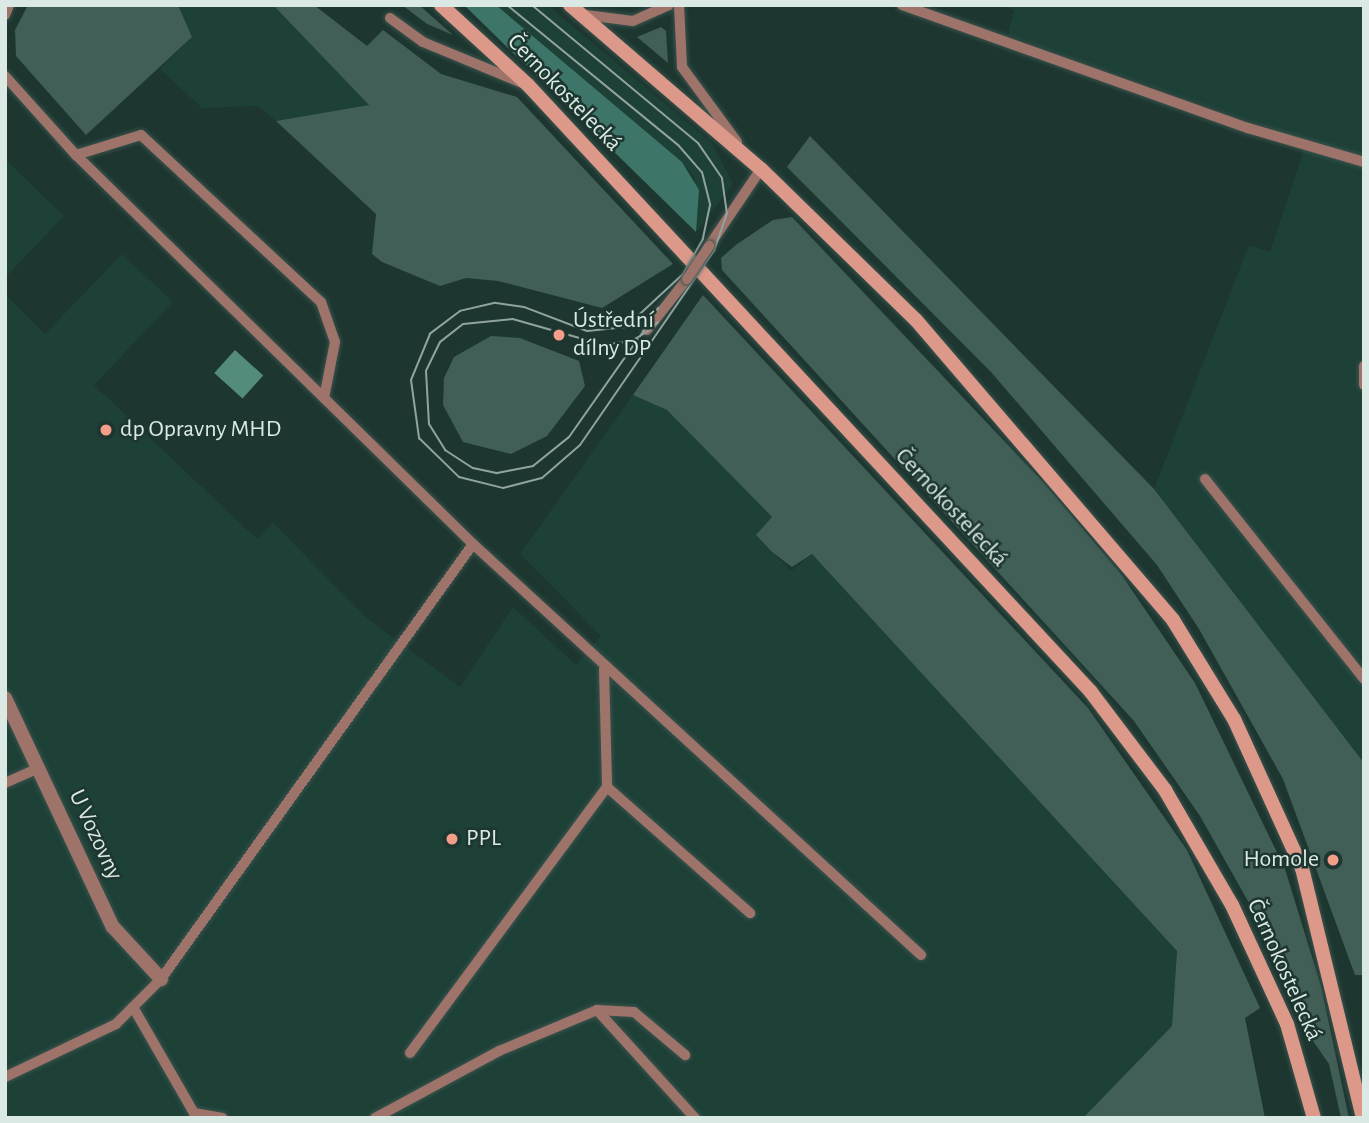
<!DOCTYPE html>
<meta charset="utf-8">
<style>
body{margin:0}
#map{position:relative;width:1369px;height:1123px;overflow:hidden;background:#1d3630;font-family:"Alegreya Sans",sans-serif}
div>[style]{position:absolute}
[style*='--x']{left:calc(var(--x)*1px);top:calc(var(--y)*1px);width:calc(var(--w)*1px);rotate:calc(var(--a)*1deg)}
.built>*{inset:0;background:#1d4037}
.green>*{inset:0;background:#415f57}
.forest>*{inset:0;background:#3d7668}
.water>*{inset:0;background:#538b7c;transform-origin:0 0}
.roads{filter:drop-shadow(0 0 2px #3b534d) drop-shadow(0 0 2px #3b534d)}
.service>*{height:10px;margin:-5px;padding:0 5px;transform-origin:5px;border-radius:5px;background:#9e746a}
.minor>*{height:14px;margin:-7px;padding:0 7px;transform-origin:7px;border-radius:7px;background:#9e746a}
.secondary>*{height:14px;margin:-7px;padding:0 7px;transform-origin:7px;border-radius:7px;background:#dc9989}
.tram>*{height:2px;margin:-1px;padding:0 1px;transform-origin:1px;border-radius:1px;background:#91a39f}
.bridges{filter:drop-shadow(0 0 2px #3b534d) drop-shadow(0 0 2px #3b534d)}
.service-bridge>*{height:10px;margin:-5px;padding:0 5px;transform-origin:5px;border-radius:5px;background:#9e746a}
.dots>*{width:19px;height:19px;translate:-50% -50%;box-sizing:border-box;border:4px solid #1d3630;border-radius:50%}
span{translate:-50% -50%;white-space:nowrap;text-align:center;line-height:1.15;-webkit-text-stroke:5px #1d3630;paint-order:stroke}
.street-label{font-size:24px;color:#dbe9e5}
.poi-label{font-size:24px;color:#dbe9e5}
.left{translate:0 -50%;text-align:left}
.right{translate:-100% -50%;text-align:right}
.frame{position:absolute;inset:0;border:7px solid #dbe9e5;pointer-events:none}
</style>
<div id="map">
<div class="built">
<div style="clip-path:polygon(178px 5px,273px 5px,369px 105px,276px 121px,258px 106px,202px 108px,160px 69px,192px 37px)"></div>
<div style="clip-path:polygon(496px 5px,548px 5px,712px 143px,733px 184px,696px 232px,694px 177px,682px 162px)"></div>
<div style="clip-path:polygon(1001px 5px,1364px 5px,1364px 763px,1154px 489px,1249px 245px,1270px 252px,1307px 141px,1008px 35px,1014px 10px)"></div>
<div style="clip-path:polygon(5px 159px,64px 216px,5px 278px)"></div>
<div style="clip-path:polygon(122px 254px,173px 302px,94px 385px,257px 539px,273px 523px,368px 619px,460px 687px,513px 607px,576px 665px,601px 636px,520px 554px,633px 395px,667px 410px,773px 518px,756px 536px,791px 571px,812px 554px,1177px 951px,1172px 1026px,1083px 1118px,5px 1118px,5px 294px,45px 334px)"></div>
</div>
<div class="green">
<div style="clip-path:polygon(28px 5px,178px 5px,192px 37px,86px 135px,16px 56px,15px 30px)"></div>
<div style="clip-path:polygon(273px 5px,314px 5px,367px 46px,383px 30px,441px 74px,517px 97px,673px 264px,602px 308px,498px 281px,466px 278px,440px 286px,382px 262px,372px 254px,376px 214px,276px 121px,369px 105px)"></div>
<div style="clip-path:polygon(402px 5px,419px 5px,453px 35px,427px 24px)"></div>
<div style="clip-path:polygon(661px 27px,666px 31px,668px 63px,637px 37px)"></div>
<div style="clip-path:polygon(810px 136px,1154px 489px,1364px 763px,1364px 975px,1355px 975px,1283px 779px,1199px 629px,1157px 565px,991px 372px,787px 167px)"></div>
<div style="clip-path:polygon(792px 217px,1043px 482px,1121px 574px,1195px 683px,1285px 869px,1321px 986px,1349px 1118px,1341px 1118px,1329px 1064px,1304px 1028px,1249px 903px,1200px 816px,1134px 721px,722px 270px,721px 258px,737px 244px,773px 220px)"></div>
<div style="clip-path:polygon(703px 295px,1088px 708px,1187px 850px,1260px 1008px,1245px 1018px,1265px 1118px,1083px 1118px,1172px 1026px,1177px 951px,812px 554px,792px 567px,772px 552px,756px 535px,772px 517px,667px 410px,633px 395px)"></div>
<div style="clip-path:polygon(491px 336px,520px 338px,579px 361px,585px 386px,547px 436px,511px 454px,463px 442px,443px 405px,444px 378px,454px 357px)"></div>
</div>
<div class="forest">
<div style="clip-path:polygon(464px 5px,496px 5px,682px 162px,699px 190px,696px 232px)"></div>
</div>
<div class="water">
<div style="left:235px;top:350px;width:38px;height:31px;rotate:42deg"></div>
</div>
<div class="roads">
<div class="service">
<div style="--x:679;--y:5;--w:62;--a:87.2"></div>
<div style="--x:682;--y:67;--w:93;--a:53.7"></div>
<div style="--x:902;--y:5;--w:367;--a:19.6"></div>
<div style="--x:1248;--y:128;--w:121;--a:16.3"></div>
<div style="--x:5;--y:15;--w:11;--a:-68"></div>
<div style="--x:586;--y:15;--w:47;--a:7.3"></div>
<div style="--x:633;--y:21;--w:39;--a:-24"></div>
<div style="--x:390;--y:18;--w:41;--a:36"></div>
<div style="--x:423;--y:42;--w:107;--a:22.5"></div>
<div style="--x:5;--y:76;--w:106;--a:48.1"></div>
<div style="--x:76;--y:155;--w:556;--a:44.42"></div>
<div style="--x:473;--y:544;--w:608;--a:42.53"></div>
<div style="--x:76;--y:155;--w:68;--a:-17.1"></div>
<div style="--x:141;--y:135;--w:246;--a:42.9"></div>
<div style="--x:321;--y:302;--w:42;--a:70.7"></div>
<div style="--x:335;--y:342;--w:57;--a:101.1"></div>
<div style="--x:709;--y:246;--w:93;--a:-56"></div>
<div style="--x:647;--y:330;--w:65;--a:-51.9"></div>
<div style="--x:1364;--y:366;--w:19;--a:90"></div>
<div style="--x:1205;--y:479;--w:256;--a:51.5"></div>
<div style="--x:604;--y:669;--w:118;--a:88.5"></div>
<div style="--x:607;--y:787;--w:191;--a:41.4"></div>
<div style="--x:5;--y:783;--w:36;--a:-24"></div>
<div style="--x:133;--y:1007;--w:122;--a:60.1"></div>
<div style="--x:194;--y:1113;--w:29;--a:10"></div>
<div style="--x:597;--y:1010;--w:146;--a:47.8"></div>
<div style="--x:410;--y:1053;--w:331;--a:-53.5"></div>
<div style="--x:5;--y:1077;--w:123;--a:-25.5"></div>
<div style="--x:116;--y:1024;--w:64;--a:-45"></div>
<div style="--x:161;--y:979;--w:535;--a:-54.35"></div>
<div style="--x:375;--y:1118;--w:141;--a:-28.4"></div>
<div style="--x:499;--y:1051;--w:106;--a:-22.7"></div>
<div style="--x:597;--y:1010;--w:37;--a:3"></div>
<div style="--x:634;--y:1012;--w:67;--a:40.1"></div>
</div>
<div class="minor">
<div style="--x:5;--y:698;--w:253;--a:64.8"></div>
<div style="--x:113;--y:927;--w:71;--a:47.3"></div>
</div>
<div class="secondary">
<div style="--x:441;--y:5;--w:118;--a:42.6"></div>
<div style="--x:528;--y:85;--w:828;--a:47.15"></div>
<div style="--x:1091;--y:692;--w:123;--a:52.9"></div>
<div style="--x:1165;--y:790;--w:133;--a:59.8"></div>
<div style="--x:1232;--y:905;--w:131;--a:65.2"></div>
<div style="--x:1287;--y:1024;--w:98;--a:74"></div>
<div style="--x:570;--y:5;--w:252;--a:40.7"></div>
<div style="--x:761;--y:169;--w:216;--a:44.3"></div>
<div style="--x:916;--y:320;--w:395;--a:49.4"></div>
<div style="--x:1173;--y:620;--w:116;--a:58.4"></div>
<div style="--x:1234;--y:719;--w:164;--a:65.5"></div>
<div style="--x:1302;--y:868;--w:257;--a:76.3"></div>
</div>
</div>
<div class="tram">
<div style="--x:507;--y:5;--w:222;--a:39.3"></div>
<div style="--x:679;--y:146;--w:35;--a:49"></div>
<div style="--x:702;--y:172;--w:34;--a:76"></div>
<div style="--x:710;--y:205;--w:35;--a:102"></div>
<div style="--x:703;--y:239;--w:40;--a:119.7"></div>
<div style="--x:683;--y:274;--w:78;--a:137.1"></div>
<div style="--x:626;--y:327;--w:39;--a:174"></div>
<div style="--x:587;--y:331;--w:67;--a:-159.1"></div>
<div style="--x:524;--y:307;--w:30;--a:-172"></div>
<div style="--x:494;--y:303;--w:35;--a:167"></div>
<div style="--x:460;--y:311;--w:38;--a:143"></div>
<div style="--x:430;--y:334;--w:50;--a:112.4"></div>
<div style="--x:411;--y:380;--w:59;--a:82.1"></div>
<div style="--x:419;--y:438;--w:56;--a:44.3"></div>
<div style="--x:459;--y:477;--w:45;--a:14"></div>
<div style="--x:503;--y:488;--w:40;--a:-14.4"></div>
<div style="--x:542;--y:478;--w:50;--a:-41"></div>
<div style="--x:580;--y:445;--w:236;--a:-55.4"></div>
<div style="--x:714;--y:251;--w:39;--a:-71"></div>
<div style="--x:727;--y:214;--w:36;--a:-98"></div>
<div style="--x:722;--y:178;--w:42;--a:-124.4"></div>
<div style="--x:698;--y:143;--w:216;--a:-140.3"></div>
<div style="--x:658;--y:322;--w:13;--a:138"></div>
<div style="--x:648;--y:331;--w:9;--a:148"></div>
<div style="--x:640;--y:336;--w:10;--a:151"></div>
<div style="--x:631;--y:341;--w:27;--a:172"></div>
<div style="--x:604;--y:345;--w:95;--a:-164.1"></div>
<div style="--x:513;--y:319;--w:50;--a:174.3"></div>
<div style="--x:463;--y:324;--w:29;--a:142"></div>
<div style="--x:440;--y:342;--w:32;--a:116"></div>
<div style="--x:426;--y:371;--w:53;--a:86.8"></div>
<div style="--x:429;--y:424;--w:31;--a:58"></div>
<div style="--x:445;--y:450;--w:33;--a:33"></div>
<div style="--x:473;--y:468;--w:25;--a:12"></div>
<div style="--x:497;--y:473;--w:37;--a:-11"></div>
<div style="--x:533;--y:466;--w:46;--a:-38.9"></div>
<div style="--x:569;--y:437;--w:123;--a:-54.9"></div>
<div style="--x:640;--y:336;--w:9;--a:-54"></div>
<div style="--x:645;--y:329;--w:25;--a:-58"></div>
</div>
<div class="bridges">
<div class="service-bridge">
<div style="--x:687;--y:279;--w:40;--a:-56"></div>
</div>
</div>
<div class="dots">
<div style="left:559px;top:335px;background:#f49e89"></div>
<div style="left:106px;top:430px;background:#f49e89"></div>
<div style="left:452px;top:839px;background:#f49e89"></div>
<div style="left:1333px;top:860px;background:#f49e89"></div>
</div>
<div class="street-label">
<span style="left:564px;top:93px;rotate:46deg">Černokostelecká</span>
<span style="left:951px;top:508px;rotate:47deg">Černokostelecká</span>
<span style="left:95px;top:835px;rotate:65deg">U Vozovny</span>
<span style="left:1284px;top:970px;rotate:66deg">Černokostelecká</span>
</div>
<div class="poi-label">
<span class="left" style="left:573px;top:335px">Ústřední<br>dílny DP</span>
<span class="left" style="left:120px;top:430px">dp Opravny MHD</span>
<span class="left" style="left:466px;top:839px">PPL</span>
<span class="right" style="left:1319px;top:860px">Homole</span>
</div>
<div class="frame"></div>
</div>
